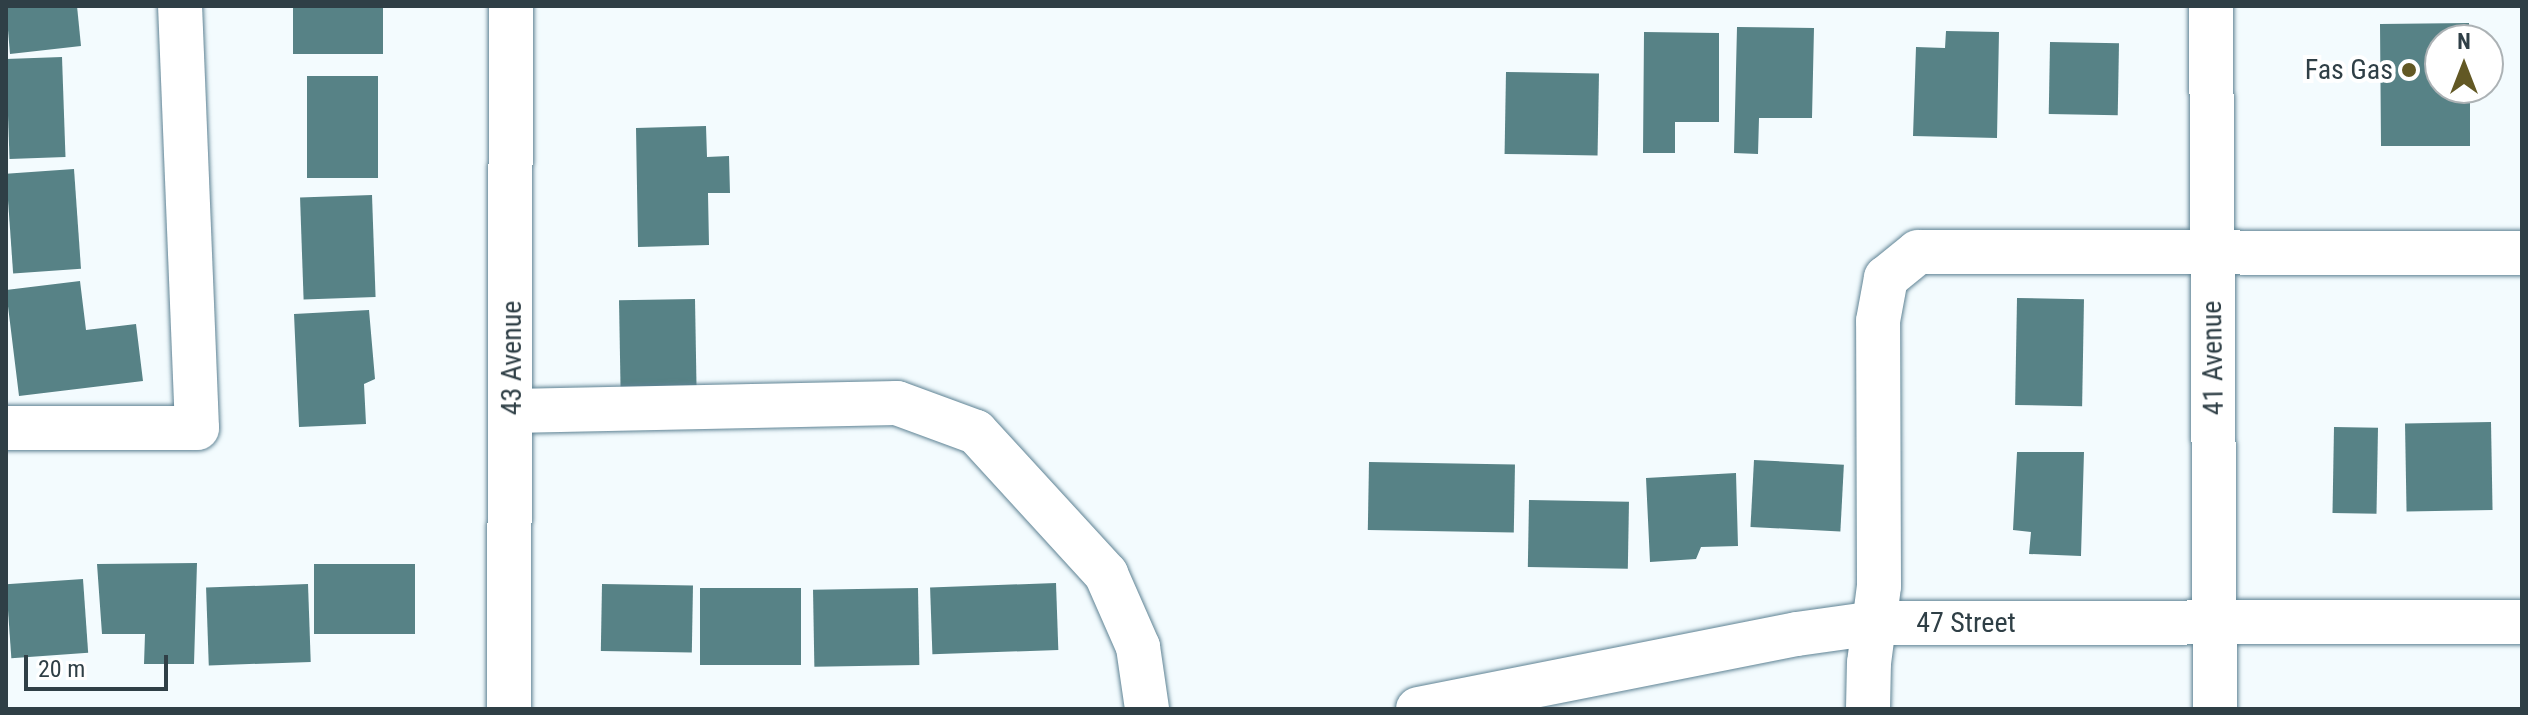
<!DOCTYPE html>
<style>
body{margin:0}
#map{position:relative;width:2528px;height:715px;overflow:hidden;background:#f3fbfe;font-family:"Roboto Condensed",sans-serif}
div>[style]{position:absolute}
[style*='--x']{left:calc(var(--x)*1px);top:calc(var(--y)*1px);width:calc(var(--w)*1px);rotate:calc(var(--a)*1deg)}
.building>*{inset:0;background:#578286;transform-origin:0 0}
.roads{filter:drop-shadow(0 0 2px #5f8394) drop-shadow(0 0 2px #5f8394)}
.minor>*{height:44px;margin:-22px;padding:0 22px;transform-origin:22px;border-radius:22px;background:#fff}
.dots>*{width:22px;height:22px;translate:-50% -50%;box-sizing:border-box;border:4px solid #fff;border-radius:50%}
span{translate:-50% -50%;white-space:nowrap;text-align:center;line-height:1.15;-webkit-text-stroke:8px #fff;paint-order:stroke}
.poi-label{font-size:28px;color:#2f3f46}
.right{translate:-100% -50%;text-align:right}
.street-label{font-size:28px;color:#2f3f46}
.frame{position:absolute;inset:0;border:8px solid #2f3f46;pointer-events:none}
.north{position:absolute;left:2424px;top:24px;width:80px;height:80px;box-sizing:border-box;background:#fff;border:2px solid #acb2b5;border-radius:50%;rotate:0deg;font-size:22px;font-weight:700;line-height:32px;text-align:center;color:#2f3f46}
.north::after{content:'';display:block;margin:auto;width:28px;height:36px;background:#625824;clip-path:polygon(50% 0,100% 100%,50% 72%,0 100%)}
.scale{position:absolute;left:24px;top:655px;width:144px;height:36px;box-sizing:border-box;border:4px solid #2f3f46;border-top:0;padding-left:10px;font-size:24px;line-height:28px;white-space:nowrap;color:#2f3f46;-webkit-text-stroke:6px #fff;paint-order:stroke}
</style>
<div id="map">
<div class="building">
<div style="clip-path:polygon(6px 6px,77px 6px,81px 46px,10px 54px)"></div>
<div style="left:293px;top:6px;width:90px;height:48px"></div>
<div style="clip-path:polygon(2469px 23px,2470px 40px,2440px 40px,2440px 88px,2470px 88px,2470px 146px,2381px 146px,2380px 24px)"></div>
<div style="clip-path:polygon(1737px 27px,1814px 28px,1812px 118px,1759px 118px,1758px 154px,1734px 153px)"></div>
<div style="clip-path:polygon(1946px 31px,1999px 32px,1997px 138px,1913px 136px,1916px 47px,1945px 48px)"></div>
<div style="clip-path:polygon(1644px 32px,1719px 33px,1719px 122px,1675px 122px,1675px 153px,1643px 153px)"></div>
<div style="left:2050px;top:42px;width:69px;height:72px;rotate:1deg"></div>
<div style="left:62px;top:57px;width:100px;height:56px;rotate:88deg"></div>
<div style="left:1506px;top:72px;width:93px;height:82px;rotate:1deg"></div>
<div style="left:307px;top:76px;width:71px;height:102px"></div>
<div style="clip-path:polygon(706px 126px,707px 157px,729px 156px,730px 193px,708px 193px,709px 245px,638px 247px,636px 128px)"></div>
<div style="left:74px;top:169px;width:100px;height:68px;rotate:86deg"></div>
<div style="left:372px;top:195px;width:102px;height:72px;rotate:88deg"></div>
<div style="clip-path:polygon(80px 281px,86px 330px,136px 324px,143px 381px,19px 396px,6px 290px)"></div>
<div style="left:2017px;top:298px;width:67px;height:107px;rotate:1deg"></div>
<div style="left:695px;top:299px;width:93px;height:76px;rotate:89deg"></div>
<div style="clip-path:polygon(369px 310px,375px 379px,364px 384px,366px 424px,299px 427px,294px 314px)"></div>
<div style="left:2491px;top:422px;width:88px;height:86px;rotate:89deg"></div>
<div style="left:2334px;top:427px;width:44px;height:86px;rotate:1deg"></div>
<div style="clip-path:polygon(2017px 452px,2084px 452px,2081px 556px,2029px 554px,2031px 532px,2013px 530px)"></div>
<div style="left:1754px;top:460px;width:90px;height:67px;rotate:3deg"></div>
<div style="left:1369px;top:462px;width:146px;height:68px;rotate:1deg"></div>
<div style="clip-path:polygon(1736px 473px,1738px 546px,1701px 547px,1696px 559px,1650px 562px,1646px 478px)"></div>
<div style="left:1529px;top:500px;width:100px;height:67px;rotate:1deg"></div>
<div style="clip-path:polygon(197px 563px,194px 664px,144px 664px,145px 634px,102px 634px,97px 564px)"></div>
<div style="left:314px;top:564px;width:101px;height:70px"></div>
<div style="left:83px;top:579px;width:74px;height:77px;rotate:86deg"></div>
<div style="left:1056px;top:583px;width:67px;height:126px;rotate:88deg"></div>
<div style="left:308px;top:584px;width:78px;height:102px;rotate:88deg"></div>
<div style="left:602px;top:584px;width:91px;height:67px;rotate:1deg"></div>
<div style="left:700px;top:588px;width:101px;height:77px"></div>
<div style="left:918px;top:588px;width:77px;height:105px;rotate:89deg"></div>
</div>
<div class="roads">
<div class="minor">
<div style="--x:2211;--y:6;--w:703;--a:89.67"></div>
<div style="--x:512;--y:411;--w:385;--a:-1.2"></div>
<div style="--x:897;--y:403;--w:84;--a:20.2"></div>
<div style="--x:976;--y:432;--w:193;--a:47.5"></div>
<div style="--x:1106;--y:574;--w:80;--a:66.3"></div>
<div style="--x:1138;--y:647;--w:63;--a:81.7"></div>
<div style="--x:6;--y:428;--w:191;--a:0"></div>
<div style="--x:197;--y:428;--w:422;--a:-92.3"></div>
<div style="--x:509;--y:709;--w:703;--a:-89.84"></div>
<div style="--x:1418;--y:709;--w:386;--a:-11.2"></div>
<div style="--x:1797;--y:634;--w:79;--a:-8"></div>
<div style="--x:1875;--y:623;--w:647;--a:-0.09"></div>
<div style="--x:1868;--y:709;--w:46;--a:-88.8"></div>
<div style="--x:1869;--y:663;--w:78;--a:-82.6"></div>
<div style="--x:1879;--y:586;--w:265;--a:-90.2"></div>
<div style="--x:1878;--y:321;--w:44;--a:-79.5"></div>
<div style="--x:1886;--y:278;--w:41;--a:-39.1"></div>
<div style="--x:1918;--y:252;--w:604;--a:0.09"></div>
</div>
</div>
<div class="dots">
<div style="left:2409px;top:70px;background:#625824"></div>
</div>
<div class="poi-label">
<span class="right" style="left:2393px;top:70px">Fas Gas</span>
</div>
<div class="street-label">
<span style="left:512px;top:358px;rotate:-90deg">43 Avenue</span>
<span style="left:2213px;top:358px;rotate:-91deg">41 Avenue</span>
<span style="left:1966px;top:623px">47 Street</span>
</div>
<div class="frame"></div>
<div class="north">N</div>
<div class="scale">20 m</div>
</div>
